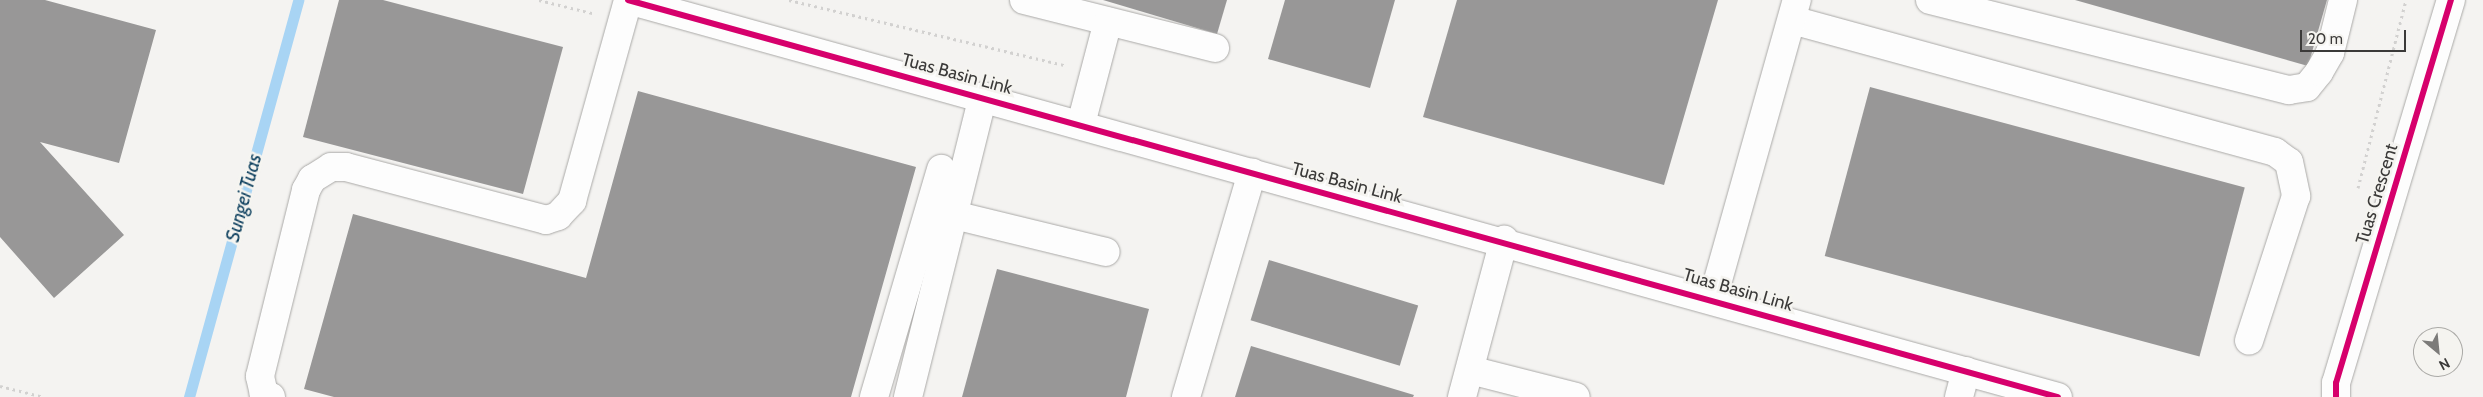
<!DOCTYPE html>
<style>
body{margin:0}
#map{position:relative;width:2483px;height:397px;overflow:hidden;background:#f4f3f1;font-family:Cabin,sans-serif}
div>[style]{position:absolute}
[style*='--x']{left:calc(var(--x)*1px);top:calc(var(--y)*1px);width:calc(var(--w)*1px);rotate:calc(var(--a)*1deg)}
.stream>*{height:11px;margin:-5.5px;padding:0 5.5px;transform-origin:5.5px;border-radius:5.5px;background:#a8d4f4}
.building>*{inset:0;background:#989797;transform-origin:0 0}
.path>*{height:3px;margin-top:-1.5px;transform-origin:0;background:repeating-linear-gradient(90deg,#d2d1d0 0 2.5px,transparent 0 6.5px)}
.roads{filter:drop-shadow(0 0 1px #aaa9a7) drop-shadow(0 0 1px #aaa9a7)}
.minor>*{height:28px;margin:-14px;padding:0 14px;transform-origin:14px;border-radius:14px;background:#fdfdfd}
.cycleway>*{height:6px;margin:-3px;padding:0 3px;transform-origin:3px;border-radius:3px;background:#d6006c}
span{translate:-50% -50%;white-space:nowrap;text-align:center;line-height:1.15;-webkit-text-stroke:5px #f5f4f0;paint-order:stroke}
.street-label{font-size:18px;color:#3b3a39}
.water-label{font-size:19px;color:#0e405f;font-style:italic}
.north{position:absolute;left:2413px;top:327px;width:50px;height:50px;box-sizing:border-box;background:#f5f4f0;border:1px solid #abaaa7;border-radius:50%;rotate:152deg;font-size:14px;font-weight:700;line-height:20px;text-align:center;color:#3b3a39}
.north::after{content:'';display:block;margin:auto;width:18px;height:22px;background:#7c7b79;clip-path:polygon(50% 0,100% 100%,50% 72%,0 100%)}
.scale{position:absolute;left:2300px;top:30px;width:106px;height:22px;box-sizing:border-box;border:2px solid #3b3a39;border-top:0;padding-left:6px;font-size:15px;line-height:18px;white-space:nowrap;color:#3b3a39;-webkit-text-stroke:4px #f5f4f0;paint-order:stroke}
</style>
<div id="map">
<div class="stream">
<div style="--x:189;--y:397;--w:412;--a:-74.6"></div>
</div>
<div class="building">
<div style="clip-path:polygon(0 0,45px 0,156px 30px,119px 163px,40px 142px,124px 235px,54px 298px,0 237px)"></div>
<div style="clip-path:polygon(339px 0,383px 0,563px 47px,523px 194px,303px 137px)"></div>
<div style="clip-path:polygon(1103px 0,1227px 0,1217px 34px)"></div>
<div style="clip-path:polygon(1285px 0,1395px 0,1370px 88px,1268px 59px)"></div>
<div style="clip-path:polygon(1457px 0,1718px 0,1664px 185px,1423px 117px)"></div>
<div style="clip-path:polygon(2075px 0,2327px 0,2308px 66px)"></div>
<div style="left:1870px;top:87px;width:388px;height:175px;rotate:15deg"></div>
<div style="clip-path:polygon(638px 91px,916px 167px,851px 397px,334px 397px,304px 389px,353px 214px,586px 278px)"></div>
<div style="left:1269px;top:260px;width:156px;height:63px;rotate:17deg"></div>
<div style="clip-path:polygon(997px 269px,1149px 309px,1126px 397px,962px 397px)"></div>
<div style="clip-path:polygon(1251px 346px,1414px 395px,1413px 397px,1235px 397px)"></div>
</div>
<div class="path">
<div style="--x:539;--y:0;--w:55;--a:13.8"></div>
<div style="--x:789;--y:0;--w:283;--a:13.3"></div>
<div style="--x:2358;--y:188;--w:194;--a:-75.7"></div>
<div style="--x:0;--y:386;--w:45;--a:14"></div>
</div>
<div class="roads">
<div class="minor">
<div style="--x:628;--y:0;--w:1484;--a:15.52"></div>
<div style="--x:1024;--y:0;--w:197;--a:14.1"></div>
<div style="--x:1930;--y:0;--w:370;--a:14.1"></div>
<div style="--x:2289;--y:90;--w:18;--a:-9"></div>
<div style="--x:2307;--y:87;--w:19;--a:-51"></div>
<div style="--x:2319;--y:72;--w:22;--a:-60"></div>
<div style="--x:2330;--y:53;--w:55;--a:-76.2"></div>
<div style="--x:1792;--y:20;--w:501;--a:15.29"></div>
<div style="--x:2275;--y:152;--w:17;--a:36"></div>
<div style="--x:2289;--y:162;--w:35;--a:78"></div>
<div style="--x:2296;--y:196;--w:152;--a:108"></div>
<div style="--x:1081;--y:124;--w:106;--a:-75.3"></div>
<div style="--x:954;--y:215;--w:156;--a:13.7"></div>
<div style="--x:1713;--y:298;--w:310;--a:-74.3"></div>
<div style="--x:1470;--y:370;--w:109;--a:14.3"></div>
<div style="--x:271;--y:397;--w:8;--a:-157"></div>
<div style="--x:264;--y:394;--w:18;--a:-103"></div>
<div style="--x:260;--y:376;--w:192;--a:-76.1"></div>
<div style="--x:306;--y:190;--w:13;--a:-61"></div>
<div style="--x:312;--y:179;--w:22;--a:-32"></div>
<div style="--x:331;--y:167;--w:15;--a:0"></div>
<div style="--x:346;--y:167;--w:207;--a:14.8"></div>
<div style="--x:546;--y:220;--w:13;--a:-18"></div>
<div style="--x:558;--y:216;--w:21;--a:-47"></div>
<div style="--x:572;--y:201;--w:209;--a:-74.4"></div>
<div style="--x:874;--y:397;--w:238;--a:-73.6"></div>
<div style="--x:908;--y:397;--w:310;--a:-76"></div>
<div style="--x:1186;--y:397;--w:234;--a:-73.6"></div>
<div style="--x:1462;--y:397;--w:163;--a:-75"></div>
<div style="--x:1959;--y:397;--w:27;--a:-75"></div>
<div style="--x:2336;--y:397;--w:14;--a:-90"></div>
<div style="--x:2336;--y:383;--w:400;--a:-73.3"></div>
</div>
</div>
<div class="cycleway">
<div style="--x:628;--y:0;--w:1484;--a:15.52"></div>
<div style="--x:2336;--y:397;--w:14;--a:-90"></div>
<div style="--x:2336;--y:383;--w:400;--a:-73.3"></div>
</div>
<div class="street-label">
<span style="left:957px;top:74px;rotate:15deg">Tuas Basin Link</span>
<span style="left:1347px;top:183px;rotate:15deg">Tuas Basin Link</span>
<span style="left:2377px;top:194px;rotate:-73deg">Tuas Crescent</span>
<span style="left:1738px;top:290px;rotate:16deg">Tuas Basin Link</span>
</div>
<div class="water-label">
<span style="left:244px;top:198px;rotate:-75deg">Sungei Tuas</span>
</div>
<div class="north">N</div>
<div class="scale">20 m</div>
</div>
